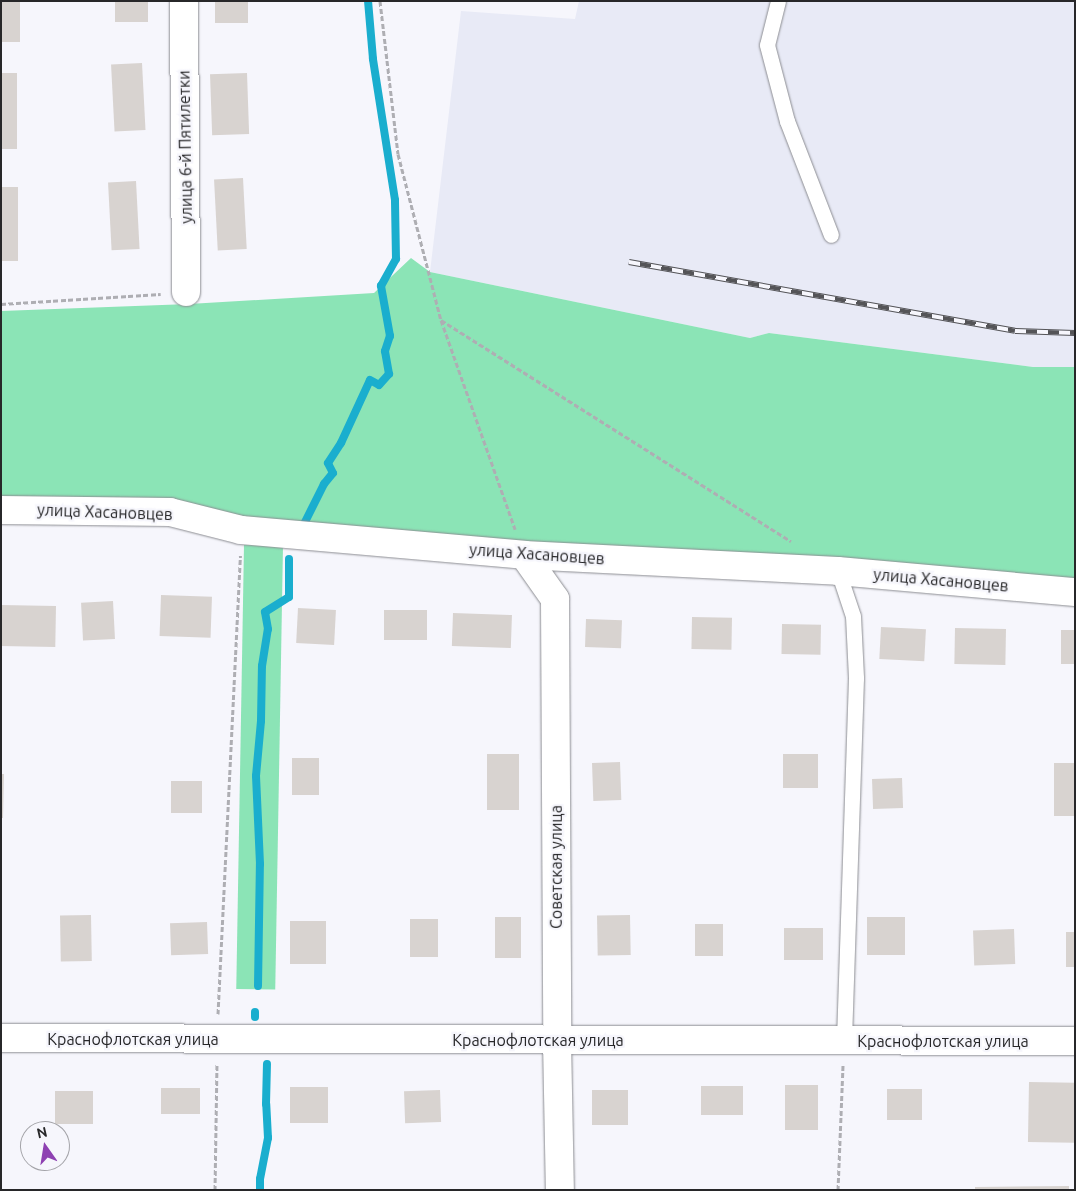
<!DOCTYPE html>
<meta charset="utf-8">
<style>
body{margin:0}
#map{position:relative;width:1076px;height:1191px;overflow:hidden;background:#f6f6fc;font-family:Ubuntu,sans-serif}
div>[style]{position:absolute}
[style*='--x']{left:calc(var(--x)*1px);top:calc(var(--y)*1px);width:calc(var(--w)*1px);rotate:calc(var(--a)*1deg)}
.built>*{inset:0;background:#e8eaf6}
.green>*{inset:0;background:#8be4b6;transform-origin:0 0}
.stream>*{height:8px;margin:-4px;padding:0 4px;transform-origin:4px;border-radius:4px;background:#1aaece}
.building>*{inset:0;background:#d8d3d0;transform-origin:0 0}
.path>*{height:3px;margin-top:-1.5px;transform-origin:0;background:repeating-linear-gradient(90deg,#aeaeb3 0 5px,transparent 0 7.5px)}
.roads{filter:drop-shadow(0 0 1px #8c8d92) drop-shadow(0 0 1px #8c8d92)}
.lane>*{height:15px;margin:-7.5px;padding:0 7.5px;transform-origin:7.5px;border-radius:7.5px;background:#fff}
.street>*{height:28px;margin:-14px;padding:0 14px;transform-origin:14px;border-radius:14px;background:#fff}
.secondary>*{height:28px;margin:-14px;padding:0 14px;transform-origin:14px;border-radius:14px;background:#fff}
.rail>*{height:5.5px;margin-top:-2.75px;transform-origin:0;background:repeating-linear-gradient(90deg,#f6f6fc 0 11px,#545457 0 22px);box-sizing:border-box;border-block:1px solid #545457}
span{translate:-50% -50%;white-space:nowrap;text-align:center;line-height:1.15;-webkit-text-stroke:4.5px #f6f6fc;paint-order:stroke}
.street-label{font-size:16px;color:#272729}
.frame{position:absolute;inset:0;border:2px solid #272729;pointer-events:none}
.north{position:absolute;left:20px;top:1121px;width:50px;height:50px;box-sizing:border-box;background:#f6f6fc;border:1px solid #a3a3a8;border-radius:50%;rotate:347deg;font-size:14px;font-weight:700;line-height:20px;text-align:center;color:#272729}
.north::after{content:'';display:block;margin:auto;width:18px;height:22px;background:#8e41b2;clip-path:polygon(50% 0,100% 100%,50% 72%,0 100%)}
</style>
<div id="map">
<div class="built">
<div style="clip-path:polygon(579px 1px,1075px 1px,1075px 367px,1033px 367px,769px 333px,750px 338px,430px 272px,461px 11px,575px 19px)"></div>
</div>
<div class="green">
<div style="clip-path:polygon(411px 258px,430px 272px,750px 338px,769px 333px,1033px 367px,1075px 367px,1075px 584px,1px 507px,1px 311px,189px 304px,374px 293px)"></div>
<div style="left:244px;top:545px;width:39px;height:444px;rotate:1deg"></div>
</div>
<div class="stream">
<div style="--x:304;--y:524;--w:45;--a:-63.4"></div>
<div style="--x:324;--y:484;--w:14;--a:-51"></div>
<div style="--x:333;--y:473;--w:11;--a:-117"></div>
<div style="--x:328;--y:463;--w:24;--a:-57"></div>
<div style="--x:341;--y:443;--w:69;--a:-65.3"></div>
<div style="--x:370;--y:380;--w:10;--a:29"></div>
<div style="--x:379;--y:385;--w:15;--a:-48"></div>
<div style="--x:389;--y:374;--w:23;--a:-100"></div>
<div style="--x:385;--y:351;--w:16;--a:-72"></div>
<div style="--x:390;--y:336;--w:51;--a:-100.2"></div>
<div style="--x:381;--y:286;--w:31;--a:-61"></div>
<div style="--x:396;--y:259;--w:59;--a:-91"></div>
<div style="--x:395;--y:200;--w:143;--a:-98.9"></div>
<div style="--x:373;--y:59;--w:58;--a:-94.9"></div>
<div style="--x:258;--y:986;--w:122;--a:-89.1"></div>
<div style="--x:260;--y:864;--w:88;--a:-92.6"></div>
<div style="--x:256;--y:776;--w:55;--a:-84.8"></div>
<div style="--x:261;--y:721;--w:55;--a:-89"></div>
<div style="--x:262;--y:666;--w:37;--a:-81"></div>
<div style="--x:268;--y:629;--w:17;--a:-100"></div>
<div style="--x:265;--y:612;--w:28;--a:-32"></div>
<div style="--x:289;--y:597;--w:38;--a:-90"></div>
<div style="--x:255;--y:1017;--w:5;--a:-90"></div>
<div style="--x:260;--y:1190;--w:11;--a:-90"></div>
<div style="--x:260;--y:1179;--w:42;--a:-79"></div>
<div style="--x:268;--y:1138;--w:34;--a:-93"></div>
<div style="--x:266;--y:1104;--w:40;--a:-88.6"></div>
</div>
<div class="building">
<div style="left:1px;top:1px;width:19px;height:41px"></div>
<div style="left:115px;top:1px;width:33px;height:21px"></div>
<div style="left:215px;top:1px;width:33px;height:22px"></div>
<div style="left:142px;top:63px;width:67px;height:31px;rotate:87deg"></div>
<div style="left:1px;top:73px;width:16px;height:76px"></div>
<div style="left:247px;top:73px;width:61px;height:37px;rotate:88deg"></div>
<div style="left:243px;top:178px;width:71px;height:29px;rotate:87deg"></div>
<div style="left:136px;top:181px;width:68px;height:28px;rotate:87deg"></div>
<div style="left:1px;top:187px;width:17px;height:74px"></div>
<div style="left:161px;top:595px;width:51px;height:41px;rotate:2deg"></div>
<div style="left:113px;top:601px;width:38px;height:32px;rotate:87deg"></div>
<div style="left:1px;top:605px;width:55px;height:41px;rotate:1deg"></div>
<div style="left:298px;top:608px;width:38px;height:35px;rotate:3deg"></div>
<div style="left:384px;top:610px;width:43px;height:30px"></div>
<div style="left:453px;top:613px;width:59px;height:33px;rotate:2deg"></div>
<div style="left:692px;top:617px;width:40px;height:32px;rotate:1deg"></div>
<div style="left:586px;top:619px;width:36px;height:28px;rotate:2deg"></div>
<div style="left:782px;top:624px;width:39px;height:30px;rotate:1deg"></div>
<div style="left:881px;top:627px;width:45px;height:32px;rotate:3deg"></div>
<div style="left:955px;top:628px;width:51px;height:36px;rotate:1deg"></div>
<div style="left:1061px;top:630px;width:14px;height:34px"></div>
<div style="left:487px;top:754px;width:32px;height:56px"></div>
<div style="left:783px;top:754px;width:35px;height:34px"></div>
<div style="left:292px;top:758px;width:27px;height:37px"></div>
<div style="left:620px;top:762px;width:38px;height:28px;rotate:88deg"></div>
<div style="left:1075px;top:763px;width:53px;height:21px;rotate:90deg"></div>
<div style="clip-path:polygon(1px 774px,4px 774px,3px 818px,1px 818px)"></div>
<div style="left:902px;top:778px;width:30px;height:30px;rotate:88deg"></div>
<div style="left:171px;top:781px;width:31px;height:32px"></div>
<div style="left:91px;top:915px;width:46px;height:31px;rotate:89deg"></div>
<div style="left:630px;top:915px;width:40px;height:33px;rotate:89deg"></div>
<div style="left:495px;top:917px;width:26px;height:41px"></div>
<div style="left:905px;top:917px;width:38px;height:38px;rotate:90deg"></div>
<div style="left:438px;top:919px;width:38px;height:28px;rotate:90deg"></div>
<div style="left:290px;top:921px;width:36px;height:43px"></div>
<div style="left:207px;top:922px;width:32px;height:37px;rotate:88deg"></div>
<div style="left:695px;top:924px;width:28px;height:32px"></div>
<div style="left:823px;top:928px;width:32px;height:39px;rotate:90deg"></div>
<div style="left:1014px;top:929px;width:35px;height:41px;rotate:88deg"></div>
<div style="left:1066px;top:932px;width:9px;height:35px"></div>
<div style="left:1029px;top:1082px;width:46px;height:60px;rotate:1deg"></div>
<div style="left:818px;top:1085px;width:45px;height:33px;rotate:90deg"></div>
<div style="left:701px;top:1086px;width:42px;height:29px"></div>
<div style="left:290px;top:1087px;width:38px;height:36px"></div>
<div style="left:200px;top:1088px;width:26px;height:39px;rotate:90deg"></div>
<div style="left:887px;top:1089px;width:35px;height:31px"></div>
<div style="left:440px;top:1090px;width:32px;height:36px;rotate:88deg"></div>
<div style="left:592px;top:1090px;width:36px;height:35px"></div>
<div style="left:55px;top:1091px;width:38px;height:33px"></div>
<div style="clip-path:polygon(1069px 1186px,1069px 1190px,975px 1190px,975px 1187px)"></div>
</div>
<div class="path">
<div style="--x:380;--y:1;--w:154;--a:83.3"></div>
<div style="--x:398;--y:154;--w:171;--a:75.5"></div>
<div style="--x:441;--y:320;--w:222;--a:70.5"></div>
<div style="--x:1;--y:304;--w:160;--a:-3.6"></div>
<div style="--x:441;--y:320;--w:414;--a:32.3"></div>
<div style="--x:218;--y:1014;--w:459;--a:-87.2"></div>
<div style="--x:215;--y:1190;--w:127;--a:-89.1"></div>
<div style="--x:838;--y:1190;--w:125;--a:-87.7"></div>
</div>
<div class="roads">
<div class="lane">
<div style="--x:778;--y:1;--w:45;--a:104"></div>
<div style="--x:767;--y:45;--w:79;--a:75.3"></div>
<div style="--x:787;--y:121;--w:122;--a:68.9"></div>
<div style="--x:838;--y:571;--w:47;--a:71.6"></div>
<div style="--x:853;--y:616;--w:62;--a:87.2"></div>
<div style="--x:856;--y:678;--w:363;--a:91.9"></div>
</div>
<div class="street">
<div style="--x:184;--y:1;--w:291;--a:89.6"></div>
<div style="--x:1;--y:510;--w:169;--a:0.7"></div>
<div style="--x:170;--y:512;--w:73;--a:14.2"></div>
<div style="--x:241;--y:530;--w:284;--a:5"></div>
<div style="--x:524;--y:555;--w:314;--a:2.9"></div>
<div style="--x:838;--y:571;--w:238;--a:5.1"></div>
<div style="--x:524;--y:555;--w:54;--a:54.8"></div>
<div style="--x:555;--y:599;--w:441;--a:89.7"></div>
<div style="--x:557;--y:1040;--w:150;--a:88.9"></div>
</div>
<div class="secondary">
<div style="--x:1;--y:1038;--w:1074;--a:0.16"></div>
</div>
</div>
<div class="rail">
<div style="--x:629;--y:262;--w:392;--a:10.1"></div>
<div style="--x:1015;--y:331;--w:60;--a:1.9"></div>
</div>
<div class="street-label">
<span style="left:185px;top:147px;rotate:-91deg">улица 6-й Пятилетки</span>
<span style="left:105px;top:512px;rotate:2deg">улица Хасановцев</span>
<span style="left:537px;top:554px;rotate:4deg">улица Хасановцев</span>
<span style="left:941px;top:580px;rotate:5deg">улица Хасановцев</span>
<span style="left:556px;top:867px;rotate:-90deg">Советская улица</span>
<span style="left:133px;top:1039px">Краснофлотская улица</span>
<span style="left:538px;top:1040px">Краснофлотская улица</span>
<span style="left:943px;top:1041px">Краснофлотская улица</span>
</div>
<div class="frame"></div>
<div class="north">N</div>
</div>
